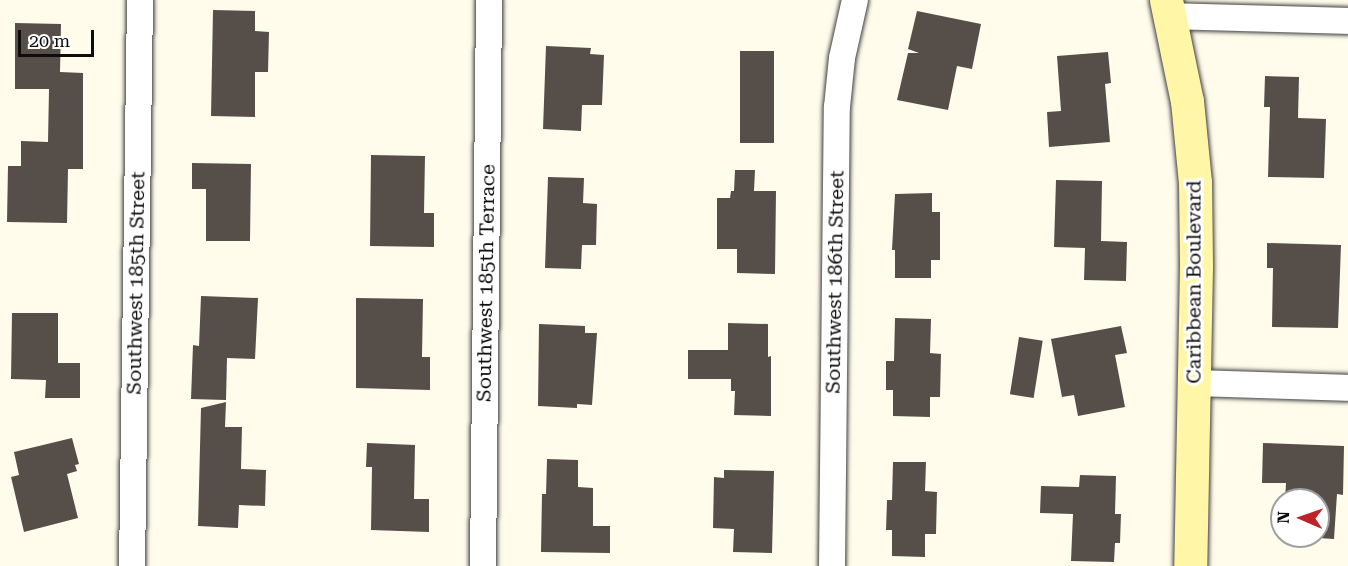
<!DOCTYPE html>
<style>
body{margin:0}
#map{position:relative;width:1348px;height:566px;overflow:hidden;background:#fffcec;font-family:"Roboto Serif",serif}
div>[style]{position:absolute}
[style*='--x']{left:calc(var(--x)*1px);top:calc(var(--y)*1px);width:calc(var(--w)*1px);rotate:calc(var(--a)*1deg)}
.building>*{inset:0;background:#554e49;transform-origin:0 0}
.roads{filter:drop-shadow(0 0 2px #404040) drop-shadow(0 0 2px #404040)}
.street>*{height:26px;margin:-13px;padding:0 13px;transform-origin:13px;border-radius:13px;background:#fff}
.secondary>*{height:33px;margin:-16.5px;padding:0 16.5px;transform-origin:16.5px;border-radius:16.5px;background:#fff7a7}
span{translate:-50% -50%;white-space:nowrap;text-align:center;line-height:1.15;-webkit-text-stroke:6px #fff;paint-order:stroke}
.street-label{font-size:20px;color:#0d0d0d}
.north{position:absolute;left:1270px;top:488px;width:60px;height:60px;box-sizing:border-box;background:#fff;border:2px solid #9e9e9e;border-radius:50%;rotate:272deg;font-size:16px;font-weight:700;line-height:24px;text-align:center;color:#0d0d0d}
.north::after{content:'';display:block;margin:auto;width:21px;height:27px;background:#bd2427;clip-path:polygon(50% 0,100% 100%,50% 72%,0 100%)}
.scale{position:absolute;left:18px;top:30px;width:76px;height:27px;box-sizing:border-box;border:3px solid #0d0d0d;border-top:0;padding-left:8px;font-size:18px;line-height:21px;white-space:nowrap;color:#0d0d0d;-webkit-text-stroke:4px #fff;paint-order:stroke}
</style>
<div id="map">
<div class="building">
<div style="clip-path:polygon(213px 10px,255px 11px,255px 31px,269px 32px,268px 72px,255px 72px,255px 117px,211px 116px)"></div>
<div style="clip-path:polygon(917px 11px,981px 24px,972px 69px,957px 66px,948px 110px,897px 100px,908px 53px,919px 53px,908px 49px)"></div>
<div style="clip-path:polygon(15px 23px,61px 24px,60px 72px,83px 73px,83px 169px,68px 169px,67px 223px,7px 222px,8px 166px,21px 166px,21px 141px,48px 142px,49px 89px,15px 89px)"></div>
<div style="clip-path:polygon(546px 46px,591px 48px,590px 54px,604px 55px,602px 105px,582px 105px,581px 131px,543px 129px)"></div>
<div style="left:740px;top:51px;width:34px;height:92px"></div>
<div style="clip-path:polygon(1108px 52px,1111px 83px,1105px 84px,1110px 142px,1049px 147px,1047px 112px,1061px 111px,1057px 56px)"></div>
<div style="clip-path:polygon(1265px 76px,1299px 77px,1298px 118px,1326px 119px,1324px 178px,1268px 177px,1270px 107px,1264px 107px)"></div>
<div style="clip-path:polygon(371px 155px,425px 156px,424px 213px,434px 213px,434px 247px,370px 246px)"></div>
<div style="clip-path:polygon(192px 163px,251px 164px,250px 241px,206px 241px,206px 189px,192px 189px)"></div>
<div style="clip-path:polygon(735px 170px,755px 170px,754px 191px,776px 191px,775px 274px,737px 273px,737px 249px,717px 249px,717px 198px,730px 198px,731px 191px,734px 191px)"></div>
<div style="clip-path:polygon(548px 177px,584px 178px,583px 203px,597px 204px,596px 245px,582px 245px,581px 269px,545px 268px)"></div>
<div style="clip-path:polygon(1056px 180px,1102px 181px,1101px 241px,1127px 242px,1126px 281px,1084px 280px,1085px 248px,1054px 247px)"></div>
<div style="clip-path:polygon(932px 193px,932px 212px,940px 212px,940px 260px,931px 260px,931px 278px,895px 278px,895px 250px,892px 250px,895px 194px)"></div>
<div style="clip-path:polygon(1267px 243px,1341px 245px,1338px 328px,1272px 327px,1273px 268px,1267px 268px)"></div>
<div style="clip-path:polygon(201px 296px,258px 298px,255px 359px,227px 358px,226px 400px,191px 399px,193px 345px,199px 346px)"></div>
<div style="clip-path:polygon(356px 298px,423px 299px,422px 357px,430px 357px,430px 390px,356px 388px)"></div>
<div style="clip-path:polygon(12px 313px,58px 313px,58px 363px,80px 363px,80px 398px,45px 398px,46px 380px,11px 379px)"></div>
<div style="clip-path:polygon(895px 318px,931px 319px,930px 353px,941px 354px,940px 397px,930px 397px,930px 417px,893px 416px,893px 390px,886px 390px,886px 361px,894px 361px)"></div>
<div style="clip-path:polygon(728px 323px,768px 324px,768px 357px,771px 356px,771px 416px,734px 415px,735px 391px,731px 391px,731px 379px,688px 379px,688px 350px,728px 350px)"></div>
<div style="clip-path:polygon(539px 324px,585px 326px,585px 333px,597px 333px,592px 405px,577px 404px,577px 408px,538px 406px)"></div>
<div style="clip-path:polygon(1121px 326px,1127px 353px,1115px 355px,1125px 407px,1078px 416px,1074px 395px,1062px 397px,1051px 339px)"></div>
<div style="left:1019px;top:337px;width:24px;height:58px;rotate:9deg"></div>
<div style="clip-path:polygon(226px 402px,225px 427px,242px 427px,241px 469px,266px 470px,265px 506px,239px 505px,238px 528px,198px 526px,201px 408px)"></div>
<div style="clip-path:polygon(72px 438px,79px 464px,75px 465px,77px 471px,67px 474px,78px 518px,24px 532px,11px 477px,19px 475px,14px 452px)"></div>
<div style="clip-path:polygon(367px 443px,415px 445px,414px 499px,429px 499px,429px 532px,371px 530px,372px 467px,366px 467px)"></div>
<div style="clip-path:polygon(1263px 443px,1344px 446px,1343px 495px,1337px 494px,1334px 539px,1318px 538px,1318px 500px,1285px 500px,1286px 483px,1262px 483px)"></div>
<div style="clip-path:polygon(547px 459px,578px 460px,578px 487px,593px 488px,593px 526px,610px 526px,610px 553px,541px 552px,542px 494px,546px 494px)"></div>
<div style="clip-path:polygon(893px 462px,926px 462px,925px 491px,937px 492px,936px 534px,925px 534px,925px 557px,892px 556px,892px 530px,886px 530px,887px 500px,892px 500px)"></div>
<div style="clip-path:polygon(724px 470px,774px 471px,772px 553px,733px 552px,734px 529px,713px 528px,714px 477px,724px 478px)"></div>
<div style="clip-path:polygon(1080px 475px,1116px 476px,1115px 514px,1121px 514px,1120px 543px,1115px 543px,1114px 562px,1071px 561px,1073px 514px,1040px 513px,1041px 486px,1079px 487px)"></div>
</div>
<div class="roads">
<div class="street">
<div style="--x:1170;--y:16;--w:178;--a:1.6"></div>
<div style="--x:1193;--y:383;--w:155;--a:1.8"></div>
<div style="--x:132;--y:566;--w:566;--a:-89.19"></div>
<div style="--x:483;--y:566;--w:566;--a:-89.39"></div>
<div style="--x:832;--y:566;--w:459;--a:-89.4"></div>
<div style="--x:837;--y:107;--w:49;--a:-84.2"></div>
<div style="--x:842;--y:58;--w:59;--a:-77.4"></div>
</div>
<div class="secondary">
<div style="--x:1166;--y:0;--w:103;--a:78.3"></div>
<div style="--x:1187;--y:101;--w:81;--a:84.4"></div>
<div style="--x:1195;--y:182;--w:85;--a:89.3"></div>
<div style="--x:1196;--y:267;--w:299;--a:91.1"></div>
</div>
</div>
<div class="street-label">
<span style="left:835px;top:282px;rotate:-89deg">Southwest 186th Street</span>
<span style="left:1194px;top:282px;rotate:-90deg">Caribbean Boulevard</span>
<span style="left:136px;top:283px;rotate:-89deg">Southwest 185th Street</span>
<span style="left:486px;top:283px;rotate:-89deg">Southwest 185th Terrace</span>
</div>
<div class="north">N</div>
<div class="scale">20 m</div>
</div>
